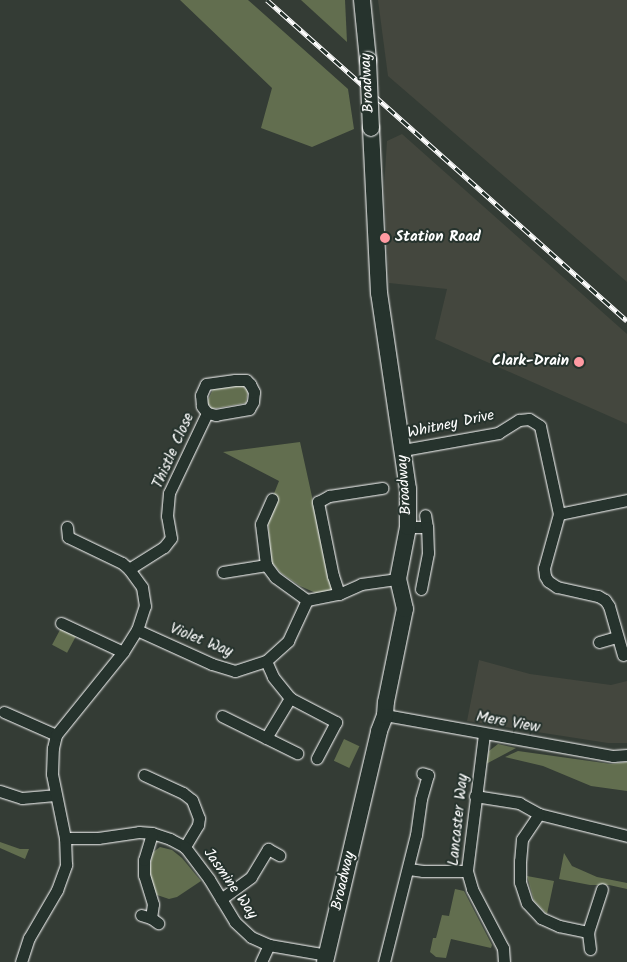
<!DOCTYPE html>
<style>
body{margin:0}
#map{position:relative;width:627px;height:962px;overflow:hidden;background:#343c35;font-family:Kalam,sans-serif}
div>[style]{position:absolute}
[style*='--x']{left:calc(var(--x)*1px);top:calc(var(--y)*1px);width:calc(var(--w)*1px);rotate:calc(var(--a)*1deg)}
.built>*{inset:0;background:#44473e}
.green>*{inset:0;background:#626e4f;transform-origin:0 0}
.roads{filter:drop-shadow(0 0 1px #fff) drop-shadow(0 0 1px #fff)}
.street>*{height:11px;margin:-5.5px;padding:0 5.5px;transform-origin:5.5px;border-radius:5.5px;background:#26332d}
.secondary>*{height:16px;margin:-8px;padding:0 8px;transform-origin:8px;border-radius:8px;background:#26332d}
.rail>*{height:5px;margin-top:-2.5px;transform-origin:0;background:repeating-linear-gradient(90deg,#26332d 0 9px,#fff 0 18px);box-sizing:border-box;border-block:1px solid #fff}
.bridges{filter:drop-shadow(0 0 1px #fff) drop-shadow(0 0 1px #fff)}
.secondary-bridge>*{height:16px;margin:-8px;padding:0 8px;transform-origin:8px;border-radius:8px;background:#26332d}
.dots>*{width:14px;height:14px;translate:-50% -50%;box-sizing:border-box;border:2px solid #26332d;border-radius:50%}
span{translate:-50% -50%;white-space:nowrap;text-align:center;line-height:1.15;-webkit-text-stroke:4px #26332d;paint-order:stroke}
.street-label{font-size:15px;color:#fff}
.poi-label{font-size:15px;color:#fff;font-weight:700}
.left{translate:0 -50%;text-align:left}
.right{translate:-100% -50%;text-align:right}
</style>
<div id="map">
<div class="built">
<div style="clip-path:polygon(378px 0,627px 0,627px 282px,388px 76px)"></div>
<div style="clip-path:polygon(402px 134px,627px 334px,627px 424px,435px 339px,447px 289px,389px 283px,384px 188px,387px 141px)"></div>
<div style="clip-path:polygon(479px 660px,530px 674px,611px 685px,627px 681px,627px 743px,608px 743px,467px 721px)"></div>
</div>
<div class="green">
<div style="clip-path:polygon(180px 0,248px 0,348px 89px,354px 129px,312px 147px,261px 128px,272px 88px)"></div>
<div style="clip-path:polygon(301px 0,345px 0,347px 42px)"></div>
<div style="clip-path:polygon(235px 385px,243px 386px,248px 391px,246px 403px,212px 409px,207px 402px,213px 389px)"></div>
<div style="clip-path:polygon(300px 442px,333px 592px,318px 594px,300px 586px,281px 573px,271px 562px,268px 520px,278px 500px,273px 496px,279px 481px,223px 452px)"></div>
<div style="left:61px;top:628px;width:17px;height:19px;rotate:28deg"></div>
<div style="left:344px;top:739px;width:17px;height:24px;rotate:25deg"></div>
<div style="clip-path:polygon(498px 744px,516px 748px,486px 764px,489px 751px)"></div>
<div style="clip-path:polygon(518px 751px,611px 764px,627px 762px,627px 791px,591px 786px,543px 766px,505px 757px)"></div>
<div style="clip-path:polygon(0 842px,20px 849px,29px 849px,25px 859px,0 848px)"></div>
<div style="clip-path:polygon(160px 847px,172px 850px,182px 858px,201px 881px,177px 897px,169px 899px,157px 895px,151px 884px,150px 869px,152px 853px)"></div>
<div style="clip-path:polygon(564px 853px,572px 866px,597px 877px,627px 883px,627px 889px,609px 885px,590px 885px,559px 879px)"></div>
<div style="clip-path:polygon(527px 876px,554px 881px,547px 914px,534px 901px)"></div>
<div style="clip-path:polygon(455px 889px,464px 891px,492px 945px,491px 948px,451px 939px,446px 958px,436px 957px,430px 952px,433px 938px,436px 938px,442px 915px,449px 916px)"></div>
</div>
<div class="roads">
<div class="street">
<div style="--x:403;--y:450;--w:97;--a:-10.1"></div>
<div style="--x:498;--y:433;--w:25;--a:-32"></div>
<div style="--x:519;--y:420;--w:10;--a:-6"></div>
<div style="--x:529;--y:419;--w:13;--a:32"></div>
<div style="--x:540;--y:426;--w:90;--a:77.8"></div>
<div style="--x:559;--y:514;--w:56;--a:105.5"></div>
<div style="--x:544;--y:568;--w:8;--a:83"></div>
<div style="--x:545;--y:576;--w:6;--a:59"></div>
<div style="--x:548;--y:581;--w:11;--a:34"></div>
<div style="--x:557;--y:587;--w:42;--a:12.4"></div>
<div style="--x:598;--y:596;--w:8;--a:30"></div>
<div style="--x:605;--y:600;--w:7;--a:56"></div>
<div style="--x:609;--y:606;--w:51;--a:74.1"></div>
<div style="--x:272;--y:499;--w:27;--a:114"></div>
<div style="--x:261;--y:524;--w:41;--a:83"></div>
<div style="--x:266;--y:565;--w:15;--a:53"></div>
<div style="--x:275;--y:577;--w:39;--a:36"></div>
<div style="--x:559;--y:514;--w:69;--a:-11.6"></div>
<div style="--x:408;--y:527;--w:19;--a:0"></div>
<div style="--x:427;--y:527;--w:12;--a:-99"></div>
<div style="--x:129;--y:569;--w:41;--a:-32.2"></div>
<div style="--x:164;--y:547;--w:11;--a:-52"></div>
<div style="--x:171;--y:538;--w:22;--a:-100"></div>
<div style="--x:167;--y:516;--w:23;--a:-85"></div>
<div style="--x:169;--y:493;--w:89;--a:-64.6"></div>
<div style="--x:207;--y:413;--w:9;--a:-126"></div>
<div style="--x:202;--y:406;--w:11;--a:-95"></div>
<div style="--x:201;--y:395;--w:12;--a:-66"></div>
<div style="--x:206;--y:384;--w:29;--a:-8"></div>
<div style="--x:235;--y:380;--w:11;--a:0"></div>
<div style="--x:246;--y:380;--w:6;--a:45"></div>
<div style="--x:250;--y:384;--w:9;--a:63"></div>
<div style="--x:254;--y:392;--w:10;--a:96"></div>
<div style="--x:253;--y:402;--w:8;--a:120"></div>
<div style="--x:249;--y:409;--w:34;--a:170"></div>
<div style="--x:216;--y:415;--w:9;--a:-167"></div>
<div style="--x:223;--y:572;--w:44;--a:-9.2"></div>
<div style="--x:421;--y:589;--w:37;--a:-79"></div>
<div style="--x:428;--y:553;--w:26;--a:-92"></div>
<div style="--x:339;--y:594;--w:19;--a:-108"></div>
<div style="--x:333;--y:576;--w:76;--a:-101.5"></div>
<div style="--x:318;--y:502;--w:13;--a:-29"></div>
<div style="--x:329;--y:496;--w:54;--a:-8.6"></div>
<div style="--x:61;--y:623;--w:68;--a:25.1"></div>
<div style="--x:137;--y:630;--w:82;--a:24.4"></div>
<div style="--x:212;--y:664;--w:24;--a:17"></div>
<div style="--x:235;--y:671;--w:33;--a:-18"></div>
<div style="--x:266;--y:661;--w:30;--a:-42"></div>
<div style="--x:288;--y:641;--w:45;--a:-65.1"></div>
<div style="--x:307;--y:600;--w:33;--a:-11"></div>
<div style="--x:339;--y:594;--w:24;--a:-24"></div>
<div style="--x:361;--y:584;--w:37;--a:-8"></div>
<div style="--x:599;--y:642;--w:19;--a:-16"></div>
<div style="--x:266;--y:661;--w:17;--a:66"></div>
<div style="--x:273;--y:677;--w:27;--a:51"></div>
<div style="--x:290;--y:698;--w:52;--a:27.6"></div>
<div style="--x:336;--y:722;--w:41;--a:117.8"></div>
<div style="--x:4;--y:712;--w:57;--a:23.9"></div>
<div style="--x:385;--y:715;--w:232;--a:10.2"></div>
<div style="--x:613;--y:756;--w:14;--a:-4"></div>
<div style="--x:222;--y:716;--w:84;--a:26.3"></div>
<div style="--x:484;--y:734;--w:138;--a:97.1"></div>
<div style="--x:467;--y:871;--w:19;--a:74"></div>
<div style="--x:472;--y:889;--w:67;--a:62.3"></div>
<div style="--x:503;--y:948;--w:14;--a:86"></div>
<div style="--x:266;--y:738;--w:47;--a:-59"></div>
<div style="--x:144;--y:775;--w:43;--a:24.8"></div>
<div style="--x:183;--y:793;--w:11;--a:38"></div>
<div style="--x:192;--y:800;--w:19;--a:69"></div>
<div style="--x:199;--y:818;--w:7;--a:98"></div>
<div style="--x:198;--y:825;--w:26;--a:121"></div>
<div style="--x:0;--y:791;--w:23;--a:18"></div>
<div style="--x:22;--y:798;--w:33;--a:-5"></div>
<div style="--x:475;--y:796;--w:45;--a:9"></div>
<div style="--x:519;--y:803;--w:23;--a:29"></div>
<div style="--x:539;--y:814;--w:91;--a:14"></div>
<div style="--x:539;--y:814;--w:30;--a:124"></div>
<div style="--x:522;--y:839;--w:22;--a:95"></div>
<div style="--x:520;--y:861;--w:21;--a:90"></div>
<div style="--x:520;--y:882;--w:22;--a:72"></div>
<div style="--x:527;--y:903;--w:21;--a:47"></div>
<div style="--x:541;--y:918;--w:20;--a:24"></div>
<div style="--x:559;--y:926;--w:30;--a:12"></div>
<div style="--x:65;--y:838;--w:33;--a:0"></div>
<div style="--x:98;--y:838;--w:41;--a:-8.3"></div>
<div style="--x:139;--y:832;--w:13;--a:4"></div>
<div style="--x:152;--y:833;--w:19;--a:18"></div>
<div style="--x:170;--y:839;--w:17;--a:28"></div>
<div style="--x:185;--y:847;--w:40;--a:53"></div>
<div style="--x:209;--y:879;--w:50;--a:58.8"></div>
<div style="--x:235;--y:922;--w:22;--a:43"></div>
<div style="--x:251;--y:937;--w:20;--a:24"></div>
<div style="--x:269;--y:945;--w:59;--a:9.8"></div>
<div style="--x:409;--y:869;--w:14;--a:8"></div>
<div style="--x:423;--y:871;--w:44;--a:0"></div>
<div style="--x:221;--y:899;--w:37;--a:-36"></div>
<div style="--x:251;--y:877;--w:33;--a:-59"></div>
<div style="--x:268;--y:849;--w:13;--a:29"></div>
<div style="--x:141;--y:915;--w:10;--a:17"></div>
<div style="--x:151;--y:918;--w:9;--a:36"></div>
<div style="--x:151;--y:918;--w:14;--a:-82"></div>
<div style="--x:153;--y:904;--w:30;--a:-107"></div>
<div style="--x:144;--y:875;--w:15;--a:-90"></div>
<div style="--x:144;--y:860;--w:28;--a:-73"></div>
<div style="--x:590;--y:949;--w:17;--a:-97"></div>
<div style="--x:588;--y:932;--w:45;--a:-72"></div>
<div style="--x:21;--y:962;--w:25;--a:-72"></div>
<div style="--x:29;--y:938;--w:56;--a:-59.7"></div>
<div style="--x:57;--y:890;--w:27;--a:-70"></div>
<div style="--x:66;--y:865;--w:27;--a:-92"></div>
<div style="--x:65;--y:838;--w:65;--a:-101.5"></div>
<div style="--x:52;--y:774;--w:26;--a:-88"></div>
<div style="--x:53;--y:748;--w:13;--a:-77"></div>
<div style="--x:56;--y:735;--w:107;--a:-51.1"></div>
<div style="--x:123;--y:652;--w:26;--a:-58"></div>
<div style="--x:137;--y:630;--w:25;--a:-72"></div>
<div style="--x:145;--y:606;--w:19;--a:-99"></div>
<div style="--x:142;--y:587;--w:22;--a:-126"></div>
<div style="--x:129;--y:569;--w:9;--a:-139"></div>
<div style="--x:122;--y:563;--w:60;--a:-154.3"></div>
<div style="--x:68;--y:537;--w:10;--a:-96"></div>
<div style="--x:261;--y:962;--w:19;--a:-65"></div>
<div style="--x:384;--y:962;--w:131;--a:-75.9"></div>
<div style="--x:416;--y:835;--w:36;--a:-82"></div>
<div style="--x:421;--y:799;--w:25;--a:-74"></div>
<div style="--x:428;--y:775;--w:6;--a:-162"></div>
</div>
<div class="secondary">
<div style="--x:362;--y:0;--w:60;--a:84.3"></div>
<div style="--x:325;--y:962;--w:237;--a:-76.8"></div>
<div style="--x:379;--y:731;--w:17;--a:-69"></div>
<div style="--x:385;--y:715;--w:13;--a:-86"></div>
<div style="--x:386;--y:702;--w:95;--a:-78.5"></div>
<div style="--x:405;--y:609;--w:31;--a:-103"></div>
<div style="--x:398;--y:579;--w:53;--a:-79.1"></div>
<div style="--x:408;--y:527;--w:38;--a:-90"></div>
<div style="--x:408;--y:489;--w:198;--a:-98.4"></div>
<div style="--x:379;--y:293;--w:165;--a:-92.8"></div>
</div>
</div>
<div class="rail">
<div style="--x:267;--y:0;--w:482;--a:41.7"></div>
</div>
<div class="bridges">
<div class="secondary-bridge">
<div style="--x:368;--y:60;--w:68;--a:87.5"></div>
</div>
</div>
<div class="dots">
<div style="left:385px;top:238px;background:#ff9aa2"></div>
<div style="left:579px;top:362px;background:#ff9aa2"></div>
</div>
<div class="street-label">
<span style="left:368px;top:83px;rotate:-93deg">Broadway</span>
<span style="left:451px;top:425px;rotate:-12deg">Whitney Drive</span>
<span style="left:174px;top:451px;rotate:-66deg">Thistle Close</span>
<span style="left:405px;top:485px;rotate:-94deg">Broadway</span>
<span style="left:201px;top:641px;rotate:22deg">Violet Way</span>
<span style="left:508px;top:723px;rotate:10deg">Mere View</span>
<span style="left:459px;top:820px;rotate:-84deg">Lancaster Way</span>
<span style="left:344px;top:881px;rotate:-77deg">Broadway</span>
<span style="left:230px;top:884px;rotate:55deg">Jasmine Way</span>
</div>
<div class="poi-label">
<span class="left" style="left:395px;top:238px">Station Road</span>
<span class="right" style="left:569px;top:362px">Clark-Drain</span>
</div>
</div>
